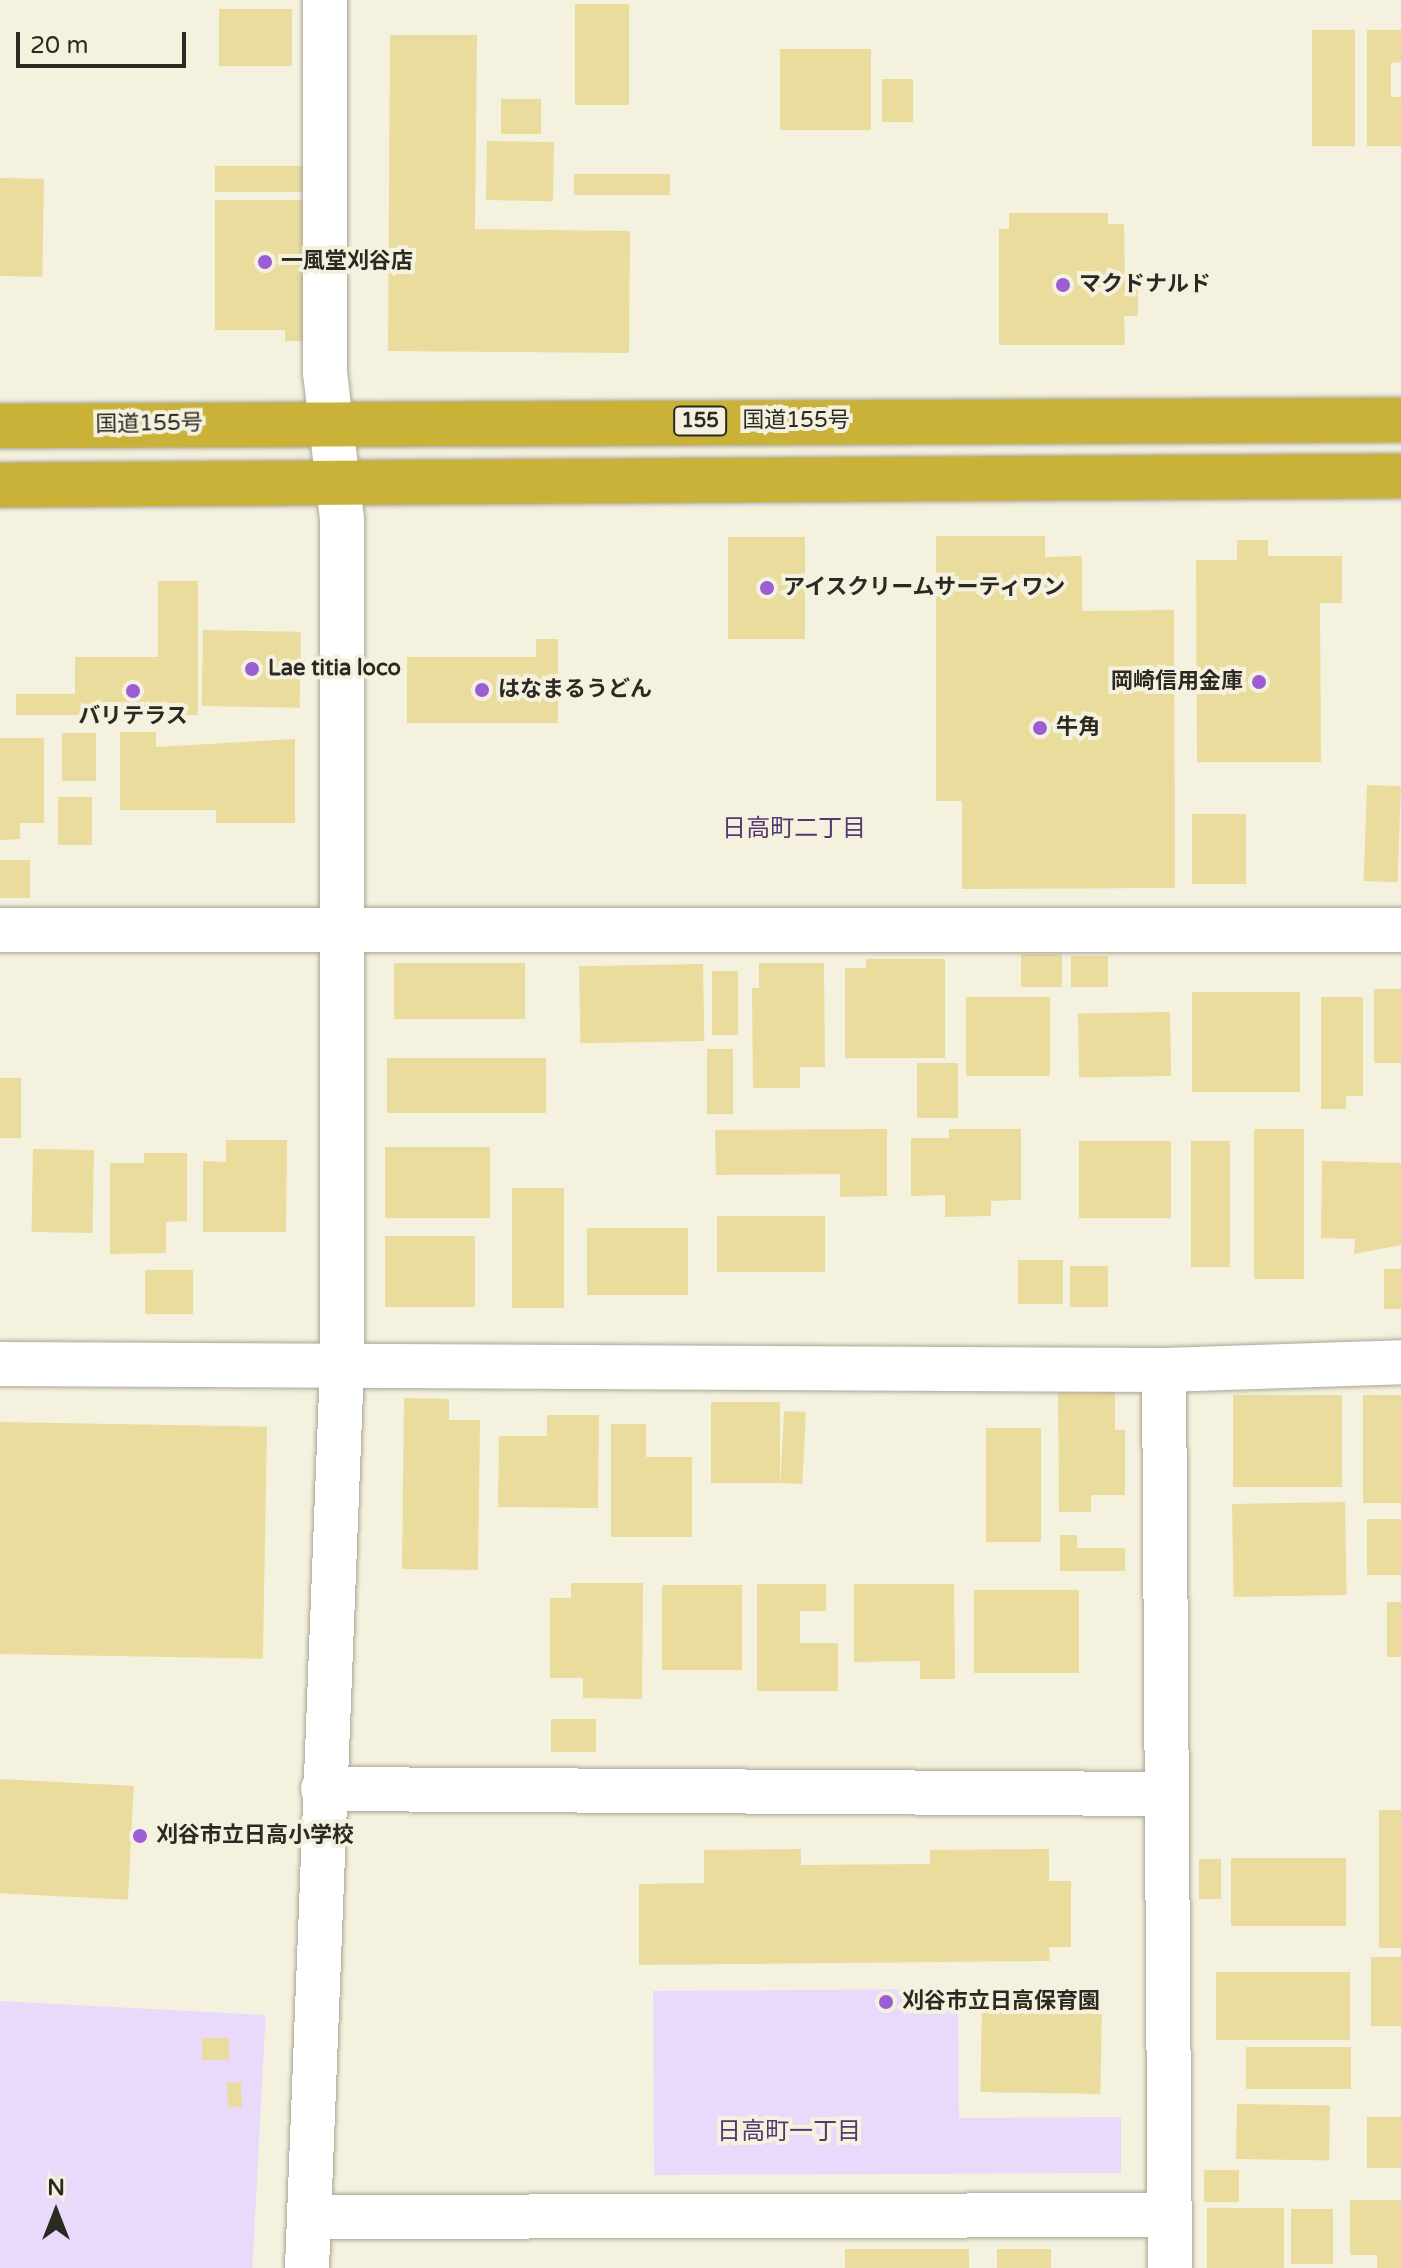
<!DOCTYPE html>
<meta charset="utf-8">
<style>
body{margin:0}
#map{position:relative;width:1401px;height:2268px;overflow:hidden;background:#f5f1df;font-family:"Varela Round","Noto Sans JP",sans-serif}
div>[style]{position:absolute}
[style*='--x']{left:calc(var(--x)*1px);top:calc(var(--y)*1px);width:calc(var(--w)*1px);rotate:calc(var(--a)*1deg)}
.green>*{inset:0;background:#e9dafb;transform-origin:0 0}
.building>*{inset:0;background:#eadc9d;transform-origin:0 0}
.roads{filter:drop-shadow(0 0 2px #aaa695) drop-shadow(0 0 2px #aaa695)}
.minor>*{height:44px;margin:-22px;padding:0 22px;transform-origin:22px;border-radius:22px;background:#fff}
.highway>*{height:44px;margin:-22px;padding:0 22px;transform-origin:22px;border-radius:22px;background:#cab138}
.dots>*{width:22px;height:22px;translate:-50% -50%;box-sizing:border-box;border:4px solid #f5f1df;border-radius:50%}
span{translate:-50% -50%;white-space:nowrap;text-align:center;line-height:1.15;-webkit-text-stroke:8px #f5f1df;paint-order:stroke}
.shield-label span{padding:2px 6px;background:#f5f1df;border:2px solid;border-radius:6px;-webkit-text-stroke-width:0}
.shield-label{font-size:20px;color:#2b2922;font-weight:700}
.poi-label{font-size:22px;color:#2b2922;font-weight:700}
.left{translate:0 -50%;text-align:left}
.right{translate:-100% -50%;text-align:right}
.street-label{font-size:22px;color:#2b2922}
.neighbourhood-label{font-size:24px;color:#553872}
.north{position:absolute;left:16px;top:2172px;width:80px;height:80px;-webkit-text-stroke:6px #f5f1df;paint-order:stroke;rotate:0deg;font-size:22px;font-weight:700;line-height:32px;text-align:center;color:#2b2922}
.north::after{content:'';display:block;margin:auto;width:28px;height:36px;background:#2b2922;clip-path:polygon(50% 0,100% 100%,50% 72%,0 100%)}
.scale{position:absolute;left:16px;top:32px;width:170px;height:36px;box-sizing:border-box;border:4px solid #2b2922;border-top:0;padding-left:10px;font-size:24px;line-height:28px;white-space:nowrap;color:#2b2922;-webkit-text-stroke:6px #f5f1df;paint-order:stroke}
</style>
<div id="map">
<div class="green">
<div style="clip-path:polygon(958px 1989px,959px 2118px,1121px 2117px,1121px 2173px,654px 2175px,653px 1991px)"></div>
<div style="left:0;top:2001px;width:266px;height:267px;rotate:3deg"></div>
</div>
<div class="building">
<div style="left:575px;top:4px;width:54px;height:101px"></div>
<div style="left:219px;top:9px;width:73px;height:57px"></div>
<div style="left:1312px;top:30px;width:43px;height:116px"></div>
<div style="clip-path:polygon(1367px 30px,1401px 30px,1401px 62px,1391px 63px,1391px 97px,1401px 97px,1401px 146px,1367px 146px)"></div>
<div style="clip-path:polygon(390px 35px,477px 35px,475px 229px,630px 231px,629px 353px,388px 351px)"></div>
<div style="left:780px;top:49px;width:91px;height:81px"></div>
<div style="left:913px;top:79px;width:43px;height:31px;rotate:90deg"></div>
<div style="left:501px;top:99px;width:40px;height:35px"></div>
<div style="left:487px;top:141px;width:67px;height:59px;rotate:1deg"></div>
<div style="left:215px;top:166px;width:101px;height:26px"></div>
<div style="left:670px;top:174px;width:21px;height:96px;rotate:90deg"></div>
<div style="left:0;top:178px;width:44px;height:98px;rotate:1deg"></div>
<div style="clip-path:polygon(215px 200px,316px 200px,316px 341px,285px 341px,285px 330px,215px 330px)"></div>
<div style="clip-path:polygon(1009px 213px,1108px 213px,1108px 224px,1124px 224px,1125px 278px,1138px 278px,1138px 316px,1124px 316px,1125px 345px,999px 345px,999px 229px,1009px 229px)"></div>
<div style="clip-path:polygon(936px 536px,1045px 536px,1045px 557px,1082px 556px,1082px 611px,1174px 610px,1175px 888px,962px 889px,962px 801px,936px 801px)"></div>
<div style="left:728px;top:537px;width:77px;height:102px"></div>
<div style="clip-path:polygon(1237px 540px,1268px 540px,1268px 556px,1342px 556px,1342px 603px,1320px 603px,1321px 762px,1197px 762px,1196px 560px,1237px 560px)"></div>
<div style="clip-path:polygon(158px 581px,198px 581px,198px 715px,16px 715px,16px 694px,75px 694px,75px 657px,158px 657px)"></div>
<div style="left:203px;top:630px;width:98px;height:76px;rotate:1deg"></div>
<div style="clip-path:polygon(536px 639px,558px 639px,558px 723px,407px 723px,407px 657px,536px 657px)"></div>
<div style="clip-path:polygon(120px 732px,156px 732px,156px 747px,295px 739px,295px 823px,216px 823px,216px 810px,120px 810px)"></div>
<div style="left:96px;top:733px;width:48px;height:34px;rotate:90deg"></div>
<div style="clip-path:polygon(0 738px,44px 738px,44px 823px,20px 823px,20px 839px,0 840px)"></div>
<div style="left:1367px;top:785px;width:34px;height:96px;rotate:2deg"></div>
<div style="left:58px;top:797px;width:34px;height:48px"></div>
<div style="left:1192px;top:814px;width:54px;height:70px"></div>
<div style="left:0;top:860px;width:30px;height:38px"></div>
<div style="left:1021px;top:954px;width:41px;height:33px"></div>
<div style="left:1071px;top:956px;width:37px;height:31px"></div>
<div style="clip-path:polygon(866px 959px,945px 959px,945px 1058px,845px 1058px,845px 968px,866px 968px)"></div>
<div style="left:525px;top:963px;width:56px;height:131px;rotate:90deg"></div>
<div style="clip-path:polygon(759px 963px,824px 963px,825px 1067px,800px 1067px,800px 1088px,753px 1088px,752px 988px,759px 988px)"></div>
<div style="left:703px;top:964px;width:77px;height:124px;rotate:89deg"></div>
<div style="left:712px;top:971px;width:26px;height:64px"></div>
<div style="left:1374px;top:989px;width:27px;height:74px"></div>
<div style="left:1192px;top:992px;width:108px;height:100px"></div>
<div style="left:966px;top:997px;width:84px;height:79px"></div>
<div style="clip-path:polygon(1321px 997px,1363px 997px,1363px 1096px,1346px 1096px,1346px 1109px,1321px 1109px)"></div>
<div style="left:1170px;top:1012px;width:64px;height:92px;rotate:89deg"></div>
<div style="left:707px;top:1049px;width:26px;height:65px"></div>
<div style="left:546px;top:1058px;width:55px;height:159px;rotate:90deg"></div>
<div style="left:917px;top:1063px;width:41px;height:55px"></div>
<div style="left:0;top:1078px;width:21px;height:60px"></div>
<div style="clip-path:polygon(887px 1129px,887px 1196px,840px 1197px,840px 1174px,716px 1175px,715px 1130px)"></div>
<div style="clip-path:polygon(949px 1129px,1021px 1129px,1021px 1200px,991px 1201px,991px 1216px,945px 1217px,945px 1195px,911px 1196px,911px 1138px,949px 1138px)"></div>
<div style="left:1254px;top:1129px;width:50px;height:150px"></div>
<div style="clip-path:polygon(226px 1140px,287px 1140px,286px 1232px,203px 1232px,203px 1161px,226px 1162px)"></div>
<div style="left:1171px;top:1141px;width:77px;height:92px;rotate:90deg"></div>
<div style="left:1191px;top:1141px;width:39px;height:126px"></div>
<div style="left:385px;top:1147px;width:105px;height:71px"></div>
<div style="left:33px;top:1149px;width:61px;height:83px;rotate:1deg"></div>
<div style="clip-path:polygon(144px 1153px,187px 1153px,187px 1221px,166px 1222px,166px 1253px,110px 1254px,110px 1163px,144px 1163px)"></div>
<div style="clip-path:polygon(1322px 1161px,1401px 1163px,1401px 1245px,1354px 1254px,1355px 1239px,1321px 1238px)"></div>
<div style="left:512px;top:1188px;width:52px;height:120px"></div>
<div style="left:717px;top:1216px;width:108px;height:56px"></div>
<div style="left:587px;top:1228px;width:101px;height:67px"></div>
<div style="left:385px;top:1236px;width:90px;height:71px"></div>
<div style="left:1018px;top:1260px;width:45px;height:44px"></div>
<div style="left:1070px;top:1266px;width:38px;height:41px"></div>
<div style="left:1384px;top:1269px;width:17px;height:40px"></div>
<div style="left:145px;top:1270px;width:48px;height:44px"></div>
<div style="clip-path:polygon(1058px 1392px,1115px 1392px,1115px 1430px,1125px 1430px,1125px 1495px,1091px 1495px,1091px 1512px,1059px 1512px)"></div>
<div style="left:1233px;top:1395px;width:109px;height:92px"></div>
<div style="left:1363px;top:1395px;width:38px;height:108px"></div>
<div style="clip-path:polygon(404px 1398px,449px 1399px,449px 1420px,480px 1420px,478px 1570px,402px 1569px)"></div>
<div style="left:780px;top:1402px;width:81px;height:69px;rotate:90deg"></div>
<div style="left:784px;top:1411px;width:22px;height:72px;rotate:3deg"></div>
<div style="clip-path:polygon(547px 1415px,599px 1415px,598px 1508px,498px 1507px,499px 1436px,547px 1436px)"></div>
<div style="left:0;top:1422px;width:267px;height:232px;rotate:1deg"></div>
<div style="clip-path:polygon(611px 1424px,646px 1424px,646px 1457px,692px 1457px,692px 1537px,611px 1537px)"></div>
<div style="left:986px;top:1428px;width:55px;height:114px"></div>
<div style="left:1345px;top:1502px;width:93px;height:113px;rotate:89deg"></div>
<div style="left:1367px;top:1519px;width:34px;height:56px"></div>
<div style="clip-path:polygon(1060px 1535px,1077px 1535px,1077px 1548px,1125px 1548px,1125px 1571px,1060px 1571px)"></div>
<div style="clip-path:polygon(571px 1583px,643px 1583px,642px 1699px,583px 1698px,583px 1678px,550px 1678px,550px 1598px,571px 1598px)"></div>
<div style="clip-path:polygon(757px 1584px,826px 1584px,826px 1611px,800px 1611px,800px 1643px,838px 1643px,838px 1691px,757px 1691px)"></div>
<div style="clip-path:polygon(854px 1584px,954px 1584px,955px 1679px,920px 1679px,920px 1661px,854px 1662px)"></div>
<div style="left:662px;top:1585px;width:80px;height:85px"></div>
<div style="left:974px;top:1590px;width:105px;height:83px"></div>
<div style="left:1387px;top:1602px;width:14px;height:55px"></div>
<div style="left:551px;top:1719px;width:45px;height:33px"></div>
<div style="left:0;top:1779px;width:134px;height:114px;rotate:3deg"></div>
<div style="left:1379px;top:1810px;width:22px;height:138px"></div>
<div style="clip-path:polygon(801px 1849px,801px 1865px,930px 1864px,930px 1850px,1049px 1849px,1049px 1881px,1071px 1881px,1071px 1947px,1049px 1947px,1050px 1961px,639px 1965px,639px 1884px,704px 1883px,704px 1850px)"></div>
<div style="left:1346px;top:1858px;width:68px;height:115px;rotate:90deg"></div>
<div style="left:1199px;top:1859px;width:22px;height:40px"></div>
<div style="left:1371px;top:1957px;width:30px;height:69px"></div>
<div style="left:1216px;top:1972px;width:134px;height:68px"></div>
<div style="left:982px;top:2002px;width:120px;height:90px;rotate:1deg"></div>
<div style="left:202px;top:2038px;width:27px;height:22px"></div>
<div style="left:1246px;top:2047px;width:105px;height:42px"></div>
<div style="left:241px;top:2082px;width:25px;height:14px;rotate:88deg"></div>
<div style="left:1237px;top:2104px;width:93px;height:55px;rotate:1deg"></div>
<div style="left:1367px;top:2117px;width:34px;height:51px"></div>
<div style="left:1204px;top:2170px;width:35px;height:32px"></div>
<div style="clip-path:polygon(1350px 2200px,1401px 2200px,1401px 2268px,1377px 2268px,1377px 2255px,1350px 2255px)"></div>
<div style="left:1207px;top:2208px;width:77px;height:60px"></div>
<div style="left:1291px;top:2209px;width:42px;height:55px"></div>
<div style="left:969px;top:2249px;width:19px;height:124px;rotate:90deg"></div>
<div style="left:1051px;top:2249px;width:19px;height:54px;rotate:90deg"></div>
</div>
<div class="roads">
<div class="minor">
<div style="--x:0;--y:930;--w:1401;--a:0"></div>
<div style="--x:0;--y:1364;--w:1164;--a:0.3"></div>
<div style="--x:1164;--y:1370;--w:237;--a:-1.9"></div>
<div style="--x:1164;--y:1370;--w:898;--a:89.62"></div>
<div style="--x:323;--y:1789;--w:844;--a:0.34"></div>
<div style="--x:309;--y:2217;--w:860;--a:-0.13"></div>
<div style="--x:307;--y:2268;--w:905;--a:-87.78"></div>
<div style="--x:342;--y:1364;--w:845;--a:-90"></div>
<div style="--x:342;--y:519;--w:147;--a:-96.6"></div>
<div style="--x:325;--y:373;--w:373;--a:-90"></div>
</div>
<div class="highway">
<div style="--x:0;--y:426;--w:1401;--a:-0.25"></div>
<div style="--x:0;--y:485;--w:1401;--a:-0.37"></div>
</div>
</div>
<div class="dots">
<div style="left:265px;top:262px;background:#9a5dd3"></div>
<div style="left:1063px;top:285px;background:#9a5dd3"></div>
<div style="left:767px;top:588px;background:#9a5dd3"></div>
<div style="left:252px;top:669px;background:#9a5dd3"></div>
<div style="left:1259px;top:682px;background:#9a5dd3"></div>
<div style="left:482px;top:690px;background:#9a5dd3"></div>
<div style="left:133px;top:691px;background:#9a5dd3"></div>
<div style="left:1040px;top:728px;background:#9a5dd3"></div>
<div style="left:140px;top:1836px;background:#9a5dd3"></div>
<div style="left:886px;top:2002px;background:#9a5dd3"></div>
</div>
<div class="shield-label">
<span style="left:700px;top:421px">155</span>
</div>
<div class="poi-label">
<span class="left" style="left:281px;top:262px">一風堂刈谷店</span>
<span class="left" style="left:1079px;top:285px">マクドナルド</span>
<span class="left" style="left:783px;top:588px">アイスクリームサーティワン</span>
<span class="left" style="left:268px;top:669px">Lae titia loco</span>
<span class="right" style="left:1243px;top:682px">岡崎信用金庫</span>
<span class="left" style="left:498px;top:690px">はなまるうどん</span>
<span style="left:133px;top:717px">バリテラス</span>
<span class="left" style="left:1056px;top:728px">牛角</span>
<span class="left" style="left:156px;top:1836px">刈谷市立日高小学校</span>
<span class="left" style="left:902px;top:2002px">刈谷市立日高保育園</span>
</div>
<div class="street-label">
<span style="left:796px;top:421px">国道155号</span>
<span style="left:149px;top:424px;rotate:-1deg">国道155号</span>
</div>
<div class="neighbourhood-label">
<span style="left:794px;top:829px">日高町二丁目</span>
<span style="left:789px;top:2132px">日高町一丁目</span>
</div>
<div class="north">N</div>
<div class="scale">20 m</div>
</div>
